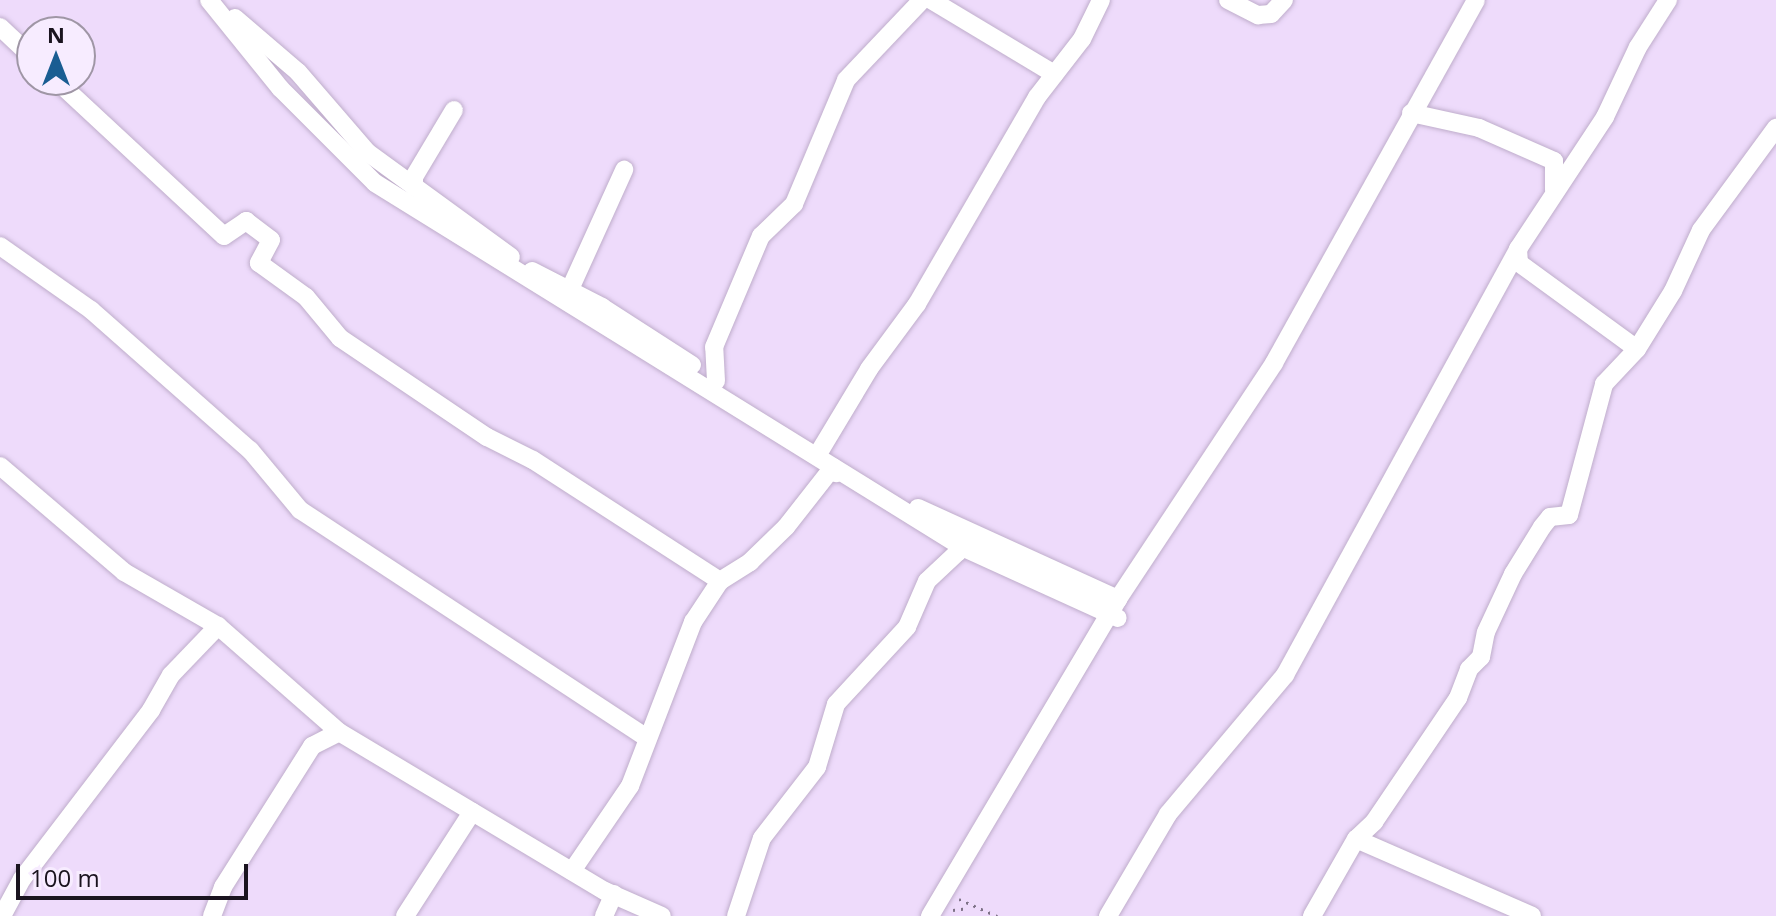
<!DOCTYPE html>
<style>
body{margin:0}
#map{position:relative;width:1776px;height:916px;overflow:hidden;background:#eedbfb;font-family:"Open Sans",sans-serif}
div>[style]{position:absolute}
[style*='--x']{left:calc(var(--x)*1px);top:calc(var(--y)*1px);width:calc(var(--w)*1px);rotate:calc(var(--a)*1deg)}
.path>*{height:3px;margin-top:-1.5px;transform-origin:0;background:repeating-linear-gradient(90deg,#7e7287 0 2px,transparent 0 8px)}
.roads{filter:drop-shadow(0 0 2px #bfadcb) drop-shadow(0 0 2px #bfadcb)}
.minor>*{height:18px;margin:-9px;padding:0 9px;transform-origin:9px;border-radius:9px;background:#fff}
span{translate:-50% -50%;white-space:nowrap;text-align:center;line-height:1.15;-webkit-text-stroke:8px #f7ecff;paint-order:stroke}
.north{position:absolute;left:16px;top:16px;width:80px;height:80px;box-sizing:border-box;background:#f7ecff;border:2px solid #9f96a5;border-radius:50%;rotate:0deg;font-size:22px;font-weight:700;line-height:32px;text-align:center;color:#1a141f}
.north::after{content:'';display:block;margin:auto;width:28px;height:36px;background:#1a5d92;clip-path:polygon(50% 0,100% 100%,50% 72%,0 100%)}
.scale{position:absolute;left:16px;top:864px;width:232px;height:36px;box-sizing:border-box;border:4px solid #1a141f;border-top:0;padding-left:10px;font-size:24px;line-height:28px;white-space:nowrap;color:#1a141f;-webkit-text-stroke:6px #f7ecff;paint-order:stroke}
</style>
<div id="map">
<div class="path">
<div style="--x:959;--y:899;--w:42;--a:24.1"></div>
<div style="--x:953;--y:910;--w:16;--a:-7"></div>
</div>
<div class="roads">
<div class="minor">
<div style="--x:209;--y:0;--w:113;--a:51.1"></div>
<div style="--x:280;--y:88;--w:134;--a:45"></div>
<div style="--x:375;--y:183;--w:691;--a:31.8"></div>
<div style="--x:962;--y:547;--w:171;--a:24.5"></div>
<div style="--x:931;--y:0;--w:144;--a:31"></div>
<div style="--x:1228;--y:0;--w:34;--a:27"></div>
<div style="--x:1258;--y:15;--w:13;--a:-4"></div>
<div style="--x:1271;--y:14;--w:19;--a:-47"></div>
<div style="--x:235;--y:18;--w:83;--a:40.6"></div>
<div style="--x:298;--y:72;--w:106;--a:49.2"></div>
<div style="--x:367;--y:152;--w:178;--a:36.1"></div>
<div style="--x:0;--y:27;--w:44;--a:43.2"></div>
<div style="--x:56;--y:80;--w:229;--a:42.9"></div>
<div style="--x:224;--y:236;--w:27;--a:-34"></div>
<div style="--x:246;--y:221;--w:31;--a:37"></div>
<div style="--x:271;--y:240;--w:26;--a:118"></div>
<div style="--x:259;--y:263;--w:58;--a:35.9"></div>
<div style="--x:306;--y:297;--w:53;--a:50.3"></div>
<div style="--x:340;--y:338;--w:177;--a:34"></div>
<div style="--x:487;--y:437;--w:51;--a:26.6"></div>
<div style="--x:533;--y:460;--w:223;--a:32.9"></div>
<div style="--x:1411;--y:113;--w:70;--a:12.4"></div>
<div style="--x:1479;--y:128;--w:82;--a:23.7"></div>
<div style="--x:1554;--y:161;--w:29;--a:90"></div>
<div style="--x:414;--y:187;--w:10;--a:-90"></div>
<div style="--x:414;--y:177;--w:78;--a:-59.2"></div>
<div style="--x:0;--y:246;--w:111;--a:35.1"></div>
<div style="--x:91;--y:310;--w:212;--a:41.4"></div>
<div style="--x:250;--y:450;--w:78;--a:50.2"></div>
<div style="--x:300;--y:510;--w:413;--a:33.3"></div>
<div style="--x:1518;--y:249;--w:14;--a:86"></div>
<div style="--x:1519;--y:263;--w:146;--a:36.1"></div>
<div style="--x:532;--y:271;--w:79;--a:27.2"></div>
<div style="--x:602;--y:307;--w:107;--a:32.8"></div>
<div style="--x:566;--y:298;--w:141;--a:-65.6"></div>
<div style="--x:716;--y:381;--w:34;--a:-93"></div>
<div style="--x:714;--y:347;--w:121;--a:-67.1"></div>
<div style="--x:761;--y:236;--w:46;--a:-44.1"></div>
<div style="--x:794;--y:204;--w:134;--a:-67.2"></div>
<div style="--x:846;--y:80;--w:110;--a:-46.5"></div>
<div style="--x:821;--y:449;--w:93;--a:-59"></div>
<div style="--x:869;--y:369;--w:81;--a:-53.6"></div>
<div style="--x:917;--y:304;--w:239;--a:-59.9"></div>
<div style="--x:1037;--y:97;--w:73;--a:-52.2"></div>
<div style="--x:1082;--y:39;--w:43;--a:-64"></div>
<div style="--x:0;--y:466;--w:163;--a:40.5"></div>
<div style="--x:124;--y:572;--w:108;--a:29.9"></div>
<div style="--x:218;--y:626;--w:161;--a:41.2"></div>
<div style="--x:339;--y:732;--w:310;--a:30.9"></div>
<div style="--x:605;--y:891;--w:62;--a:23.7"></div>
<div style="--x:918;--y:508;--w:220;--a:24.5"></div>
<div style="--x:1356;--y:839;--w:192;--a:23.6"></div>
<div style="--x:572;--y:871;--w:103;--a:-55.7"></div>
<div style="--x:630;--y:786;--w:176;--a:-69"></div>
<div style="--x:693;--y:622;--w:49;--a:-56.6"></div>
<div style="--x:720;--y:581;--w:36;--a:-32"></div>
<div style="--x:750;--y:562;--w:50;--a:-44.2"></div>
<div style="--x:786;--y:527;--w:76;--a:-51.9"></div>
<div style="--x:833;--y:467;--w:7;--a:63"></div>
<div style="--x:2;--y:916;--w:42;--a:-61.6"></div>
<div style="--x:22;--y:879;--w:213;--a:-52.6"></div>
<div style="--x:151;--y:710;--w:40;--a:-60.3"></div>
<div style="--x:171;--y:675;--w:68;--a:-46.2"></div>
<div style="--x:212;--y:916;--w:31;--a:-69"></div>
<div style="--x:223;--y:887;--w:167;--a:-57.7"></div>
<div style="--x:312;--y:746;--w:30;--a:-27"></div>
<div style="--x:405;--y:916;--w:124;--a:-57.2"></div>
<div style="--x:604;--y:916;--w:24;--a:-66"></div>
<div style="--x:736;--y:916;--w:82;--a:-71.6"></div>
<div style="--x:762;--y:838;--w:90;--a:-52.2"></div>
<div style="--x:817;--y:767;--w:66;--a:-73.2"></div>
<div style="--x:836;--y:704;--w:105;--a:-47.3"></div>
<div style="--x:907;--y:627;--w:50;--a:-66.5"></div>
<div style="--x:927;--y:581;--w:42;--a:-43.1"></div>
<div style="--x:958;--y:552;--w:17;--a:-65"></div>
<div style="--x:930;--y:916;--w:369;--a:-59.3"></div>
<div style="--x:1118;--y:599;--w:283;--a:-56.5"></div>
<div style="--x:1274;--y:363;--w:415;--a:-60.9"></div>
<div style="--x:1108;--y:916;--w:118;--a:-59.5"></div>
<div style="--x:1168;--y:814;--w:182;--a:-49.9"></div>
<div style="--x:1285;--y:675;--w:486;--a:-61.3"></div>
<div style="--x:1518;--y:249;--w:158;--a:-56.6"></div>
<div style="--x:1605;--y:117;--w:77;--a:-64.8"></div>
<div style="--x:1638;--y:47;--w:56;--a:-57.4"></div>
<div style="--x:1312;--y:916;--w:89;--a:-60.3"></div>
<div style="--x:1356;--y:839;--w:25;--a:-43"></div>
<div style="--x:1374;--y:822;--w:150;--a:-55.9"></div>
<div style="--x:1458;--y:698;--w:31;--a:-69"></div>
<div style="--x:1469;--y:669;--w:17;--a:-45"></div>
<div style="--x:1481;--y:657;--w:25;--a:-79"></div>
<div style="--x:1486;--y:632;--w:64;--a:-65"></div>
<div style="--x:1513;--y:574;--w:55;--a:-58.3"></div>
<div style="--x:1542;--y:527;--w:13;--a:-51"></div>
<div style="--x:1550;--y:517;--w:19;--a:-6"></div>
<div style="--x:1569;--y:515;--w:136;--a:-75"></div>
<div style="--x:1604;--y:384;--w:48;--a:-46.7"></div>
<div style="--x:1637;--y:349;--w:68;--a:-58.2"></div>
<div style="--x:1673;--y:291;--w:67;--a:-65.3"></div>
<div style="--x:1701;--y:230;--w:127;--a:-53.7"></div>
</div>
</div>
<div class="north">N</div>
<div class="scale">100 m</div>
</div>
